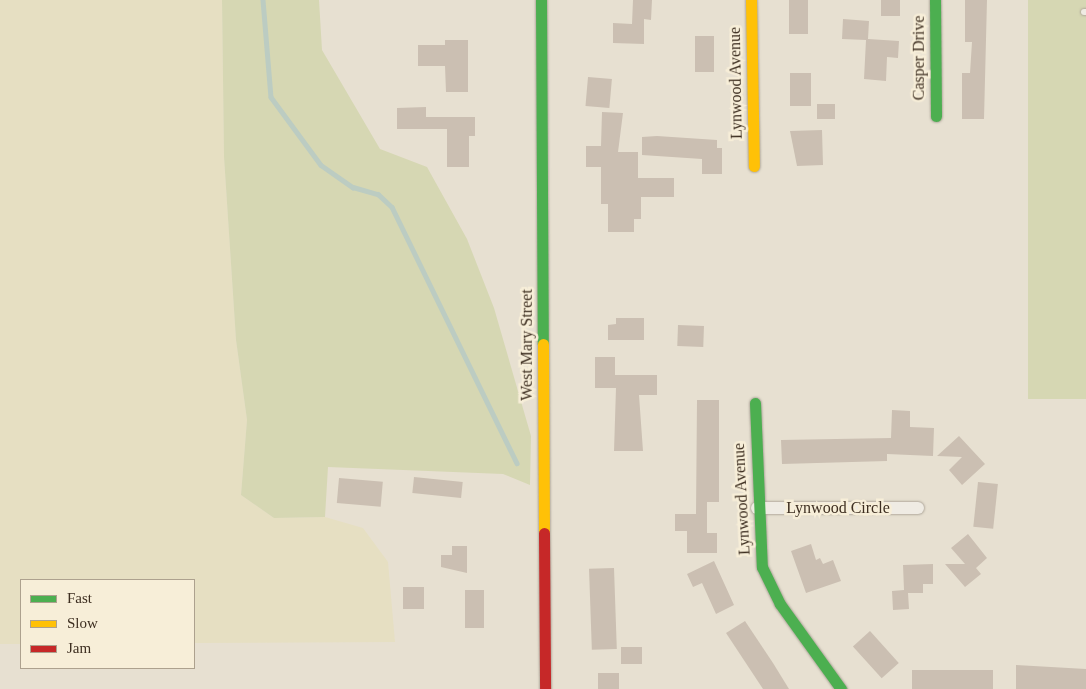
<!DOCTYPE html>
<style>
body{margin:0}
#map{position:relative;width:1086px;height:689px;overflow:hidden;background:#e7e0d1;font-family:"Times New Roman",serif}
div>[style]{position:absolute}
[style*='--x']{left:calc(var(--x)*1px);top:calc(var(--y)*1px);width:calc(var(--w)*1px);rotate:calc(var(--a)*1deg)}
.farmland>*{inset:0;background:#e6dfc2}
.green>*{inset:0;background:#d6d7b3;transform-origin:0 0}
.stream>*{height:4.5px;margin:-2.25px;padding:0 2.25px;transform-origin:2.25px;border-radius:2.25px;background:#bcccc2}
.building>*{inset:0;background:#cbbfb2;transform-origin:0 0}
.roads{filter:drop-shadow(0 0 1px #ada599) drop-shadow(0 0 1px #ada599)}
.lane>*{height:6px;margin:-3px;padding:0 3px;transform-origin:3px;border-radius:3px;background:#efebe3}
.street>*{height:12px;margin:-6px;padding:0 6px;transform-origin:6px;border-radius:6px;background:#efebe3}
.fast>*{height:11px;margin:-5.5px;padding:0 5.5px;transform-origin:5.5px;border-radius:5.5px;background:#4caf50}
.slow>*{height:11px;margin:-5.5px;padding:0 5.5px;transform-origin:5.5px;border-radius:5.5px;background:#ffc107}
.jam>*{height:11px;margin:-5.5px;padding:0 5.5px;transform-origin:5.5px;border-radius:5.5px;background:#c62828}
span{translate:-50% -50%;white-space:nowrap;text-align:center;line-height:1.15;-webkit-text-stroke:5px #f7eed8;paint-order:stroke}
.street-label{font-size:16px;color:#3d2e20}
.legend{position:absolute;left:20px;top:579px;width:175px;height:90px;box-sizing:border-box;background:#f7eed8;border:1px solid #ada18e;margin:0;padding:6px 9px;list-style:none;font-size:15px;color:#3d2e20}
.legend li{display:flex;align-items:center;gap:10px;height:25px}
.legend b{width:25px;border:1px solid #ada18e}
</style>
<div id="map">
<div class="farmland">
<div style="clip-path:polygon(0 0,222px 0,224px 157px,236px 340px,247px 420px,241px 495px,274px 518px,325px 517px,363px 528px,388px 562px,395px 642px,194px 643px,194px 580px,21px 580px,21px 644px,0 644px)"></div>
</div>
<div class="green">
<div style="clip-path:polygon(222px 0,319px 0,322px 50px,380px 149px,427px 167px,467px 239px,494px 308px,531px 436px,530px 485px,503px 474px,328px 467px,325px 517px,274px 518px,241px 495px,247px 420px,236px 340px,224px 157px)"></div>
<div style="left:1028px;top:0;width:58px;height:399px"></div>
</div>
<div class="stream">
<div style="--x:263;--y:0;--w:97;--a:85.3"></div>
<div style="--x:271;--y:97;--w:84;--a:53.7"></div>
<div style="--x:321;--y:165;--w:39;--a:35"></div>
<div style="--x:353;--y:187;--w:26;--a:16"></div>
<div style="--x:378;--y:194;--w:19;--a:43"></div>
<div style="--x:392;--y:207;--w:285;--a:64"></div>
</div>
<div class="building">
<div style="clip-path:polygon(633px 0,652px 0,651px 20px,644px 19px,644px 44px,613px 43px,613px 23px,632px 24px)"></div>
<div style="left:789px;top:0;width:19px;height:34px"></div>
<div style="left:881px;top:0;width:19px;height:16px"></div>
<div style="clip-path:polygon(965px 0,987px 0,984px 119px,962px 119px,962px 73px,970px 73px,972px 42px,965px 42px)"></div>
<div style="clip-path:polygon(843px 19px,869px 21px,868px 39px,899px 41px,898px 58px,887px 57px,886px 81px,864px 79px,866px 40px,842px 39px)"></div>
<div style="left:695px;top:36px;width:19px;height:36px"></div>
<div style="clip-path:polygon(445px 40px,468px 40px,468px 92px,446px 92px,445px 66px,418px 66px,418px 45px,445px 45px)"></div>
<div style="left:790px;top:73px;width:21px;height:33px"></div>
<div style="left:588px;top:77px;width:24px;height:29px;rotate:5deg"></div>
<div style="left:817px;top:104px;width:18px;height:15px"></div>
<div style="clip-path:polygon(426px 107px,426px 117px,475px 117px,475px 136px,469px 136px,469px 167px,447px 167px,447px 129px,397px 129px,397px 108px)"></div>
<div style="clip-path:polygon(602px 112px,623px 113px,618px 152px,638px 152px,638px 178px,674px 178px,674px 197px,641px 197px,641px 219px,634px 219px,634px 232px,608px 232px,608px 204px,601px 204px,601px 167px,586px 167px,586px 146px,601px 146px)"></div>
<div style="clip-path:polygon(822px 130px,823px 165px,797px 166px,790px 131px)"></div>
<div style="clip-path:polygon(657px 136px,717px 140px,717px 148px,722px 148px,722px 174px,702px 174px,702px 159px,642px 155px,642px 137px)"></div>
<div style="clip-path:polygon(616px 318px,644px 318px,644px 340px,608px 340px,608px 325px,616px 324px)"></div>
<div style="left:678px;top:325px;width:26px;height:21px;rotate:2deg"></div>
<div style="clip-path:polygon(595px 357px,615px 357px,615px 375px,657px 375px,657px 395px,639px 395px,643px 451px,614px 451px,616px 388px,595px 388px)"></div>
<div style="clip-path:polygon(697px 400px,719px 400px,719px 502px,707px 502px,707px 533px,717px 533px,717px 553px,687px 553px,687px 531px,675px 531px,675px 514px,696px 514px)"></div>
<div style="clip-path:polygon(892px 410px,910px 411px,910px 427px,934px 428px,933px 456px,887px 454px,887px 461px,782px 464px,781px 440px,891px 438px)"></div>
<div style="clip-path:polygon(959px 436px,985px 464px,962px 485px,949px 470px,962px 457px,937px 456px)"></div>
<div style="left:414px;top:477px;width:49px;height:16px;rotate:6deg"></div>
<div style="left:339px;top:478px;width:44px;height:25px;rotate:5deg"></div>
<div style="left:978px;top:482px;width:20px;height:45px;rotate:6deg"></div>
<div style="clip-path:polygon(968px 534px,987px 558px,976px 568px,981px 574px,965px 587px,945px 564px,965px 564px,951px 548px)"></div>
<div style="clip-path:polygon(811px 544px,816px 560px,820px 558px,823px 564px,833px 560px,841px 581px,806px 593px,791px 551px)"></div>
<div style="clip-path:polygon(452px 546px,467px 546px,467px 573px,441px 567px,441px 555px,452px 555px)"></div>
<div style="clip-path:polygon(714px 561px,734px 605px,716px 614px,702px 583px,693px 587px,687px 574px)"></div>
<div style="clip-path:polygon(933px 564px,933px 584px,923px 584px,923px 593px,908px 593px,909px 609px,893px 610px,892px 591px,904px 590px,903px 565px)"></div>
<div style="left:614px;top:568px;width:81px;height:25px;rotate:88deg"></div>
<div style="left:403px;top:587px;width:21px;height:22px"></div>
<div style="left:465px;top:590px;width:19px;height:38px"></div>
<div style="clip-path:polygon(745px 621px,773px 663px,789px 689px,763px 689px,726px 633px)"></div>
<div style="left:870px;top:631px;width:43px;height:23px;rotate:48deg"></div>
<div style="left:621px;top:647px;width:21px;height:17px"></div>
<div style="clip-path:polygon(1016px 665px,1086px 669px,1086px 689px,1016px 689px)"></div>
<div style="left:912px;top:670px;width:81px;height:19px"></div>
<div style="left:619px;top:673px;width:16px;height:21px;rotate:90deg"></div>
</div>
<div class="roads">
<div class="lane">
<div style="--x:1084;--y:12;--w:2;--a:0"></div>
</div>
<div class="street">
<div style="--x:757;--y:508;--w:161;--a:0"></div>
</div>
<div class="fast">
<div style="--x:541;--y:0;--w:344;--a:89.7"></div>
<div style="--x:935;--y:0;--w:116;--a:89.5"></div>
<div style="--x:755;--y:403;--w:164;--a:87.6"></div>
<div style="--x:762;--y:567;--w:41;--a:64.1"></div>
<div style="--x:780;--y:604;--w:105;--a:54.3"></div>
</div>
<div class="slow">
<div style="--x:751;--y:0;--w:166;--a:89"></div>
<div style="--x:543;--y:344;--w:189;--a:89.7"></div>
</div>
<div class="jam">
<div style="--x:544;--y:533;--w:156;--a:89.6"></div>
</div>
</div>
<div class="street-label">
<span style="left:919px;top:58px;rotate:-90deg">Casper Drive</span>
<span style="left:736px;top:83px;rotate:-91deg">Lynwood Avenue</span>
<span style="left:527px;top:345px;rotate:-90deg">West Mary Street</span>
<span style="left:742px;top:499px;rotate:-93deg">Lynwood Avenue</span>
<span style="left:838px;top:508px">Lynwood Circle</span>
</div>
<ul class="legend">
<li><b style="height:6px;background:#4caf50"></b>Fast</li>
<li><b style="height:6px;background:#ffc107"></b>Slow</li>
<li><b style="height:6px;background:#c62828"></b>Jam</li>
</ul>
</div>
